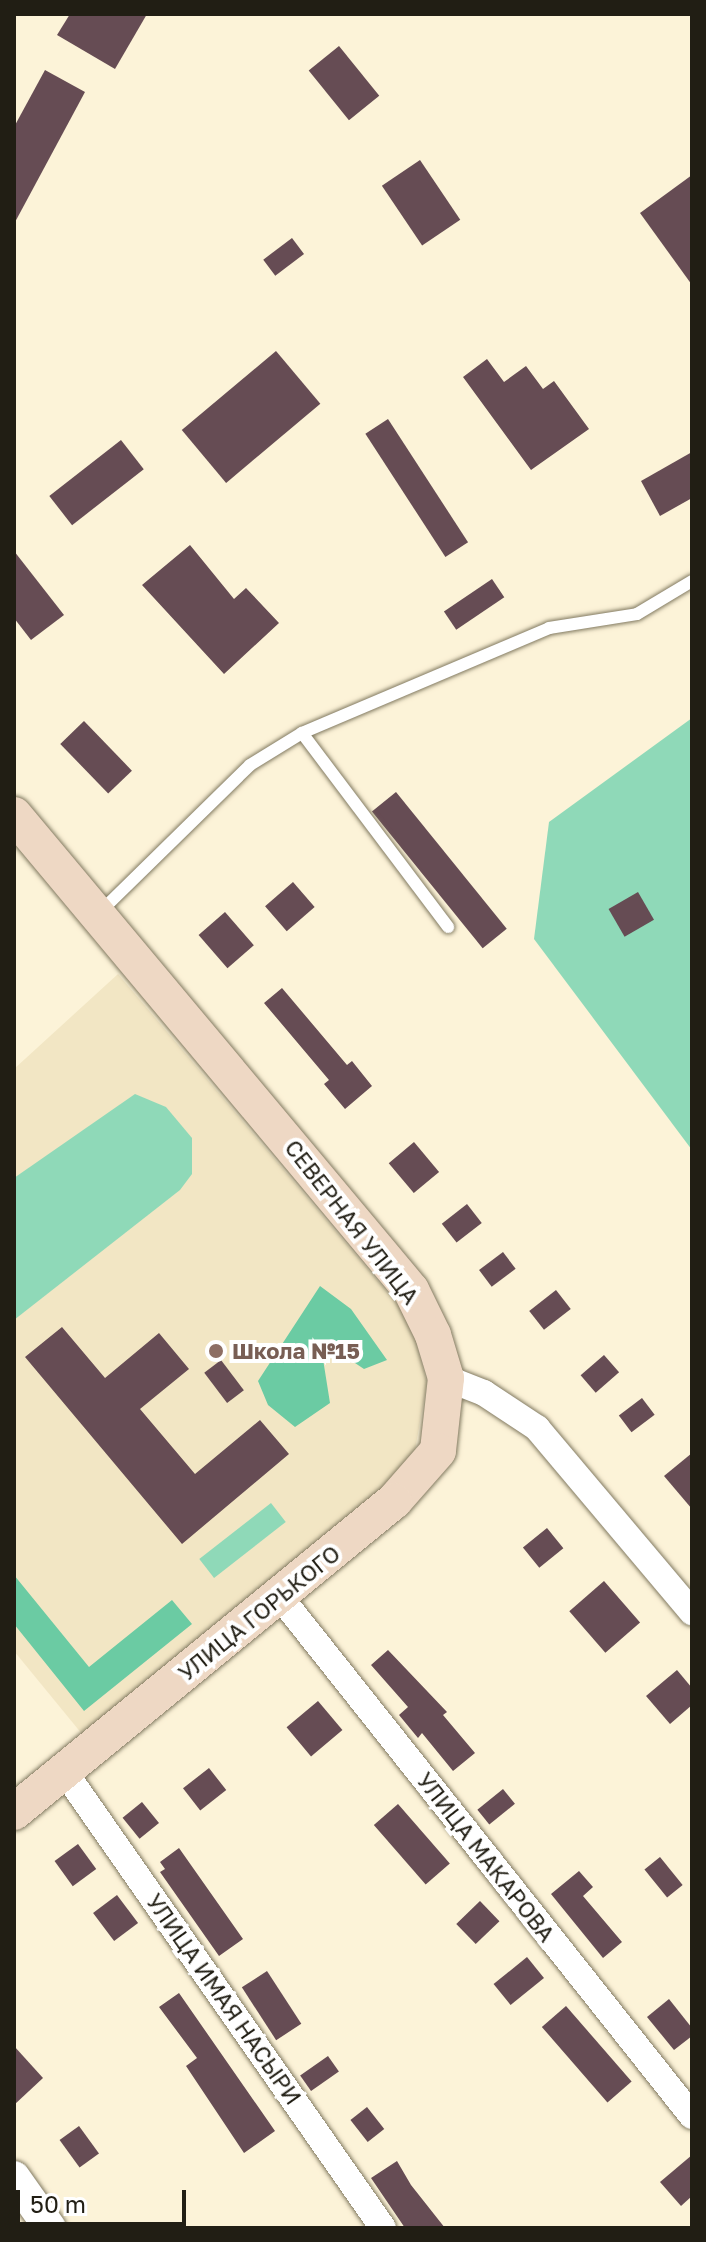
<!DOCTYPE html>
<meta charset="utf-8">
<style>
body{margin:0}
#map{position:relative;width:706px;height:2242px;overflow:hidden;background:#fcf3d8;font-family:"Golos Text",sans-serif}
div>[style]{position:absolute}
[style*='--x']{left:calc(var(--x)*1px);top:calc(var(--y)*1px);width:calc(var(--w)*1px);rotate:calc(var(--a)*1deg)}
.built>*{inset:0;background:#f2e6c4}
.green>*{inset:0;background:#8fd9b8;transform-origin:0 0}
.forest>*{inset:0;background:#6bcba3}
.building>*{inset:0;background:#664c54;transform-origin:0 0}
.roads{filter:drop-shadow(0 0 2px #827a61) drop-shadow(0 0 2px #827a61)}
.service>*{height:12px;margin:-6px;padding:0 6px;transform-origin:6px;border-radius:6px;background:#fff}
.minor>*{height:26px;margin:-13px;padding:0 13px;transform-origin:13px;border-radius:13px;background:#fff}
.tertiary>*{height:32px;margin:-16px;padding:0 16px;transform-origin:16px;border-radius:16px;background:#fff}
.secondary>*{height:36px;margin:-18px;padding:0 18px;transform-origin:18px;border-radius:18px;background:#eed8c4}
.dots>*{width:22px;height:22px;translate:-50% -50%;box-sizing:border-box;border:4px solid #fff;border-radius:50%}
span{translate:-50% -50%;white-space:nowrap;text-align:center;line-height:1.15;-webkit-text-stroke:8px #fff;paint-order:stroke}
.street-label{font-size:22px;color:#211e14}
.education-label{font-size:22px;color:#785e54;font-weight:700}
.left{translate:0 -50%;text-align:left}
.frame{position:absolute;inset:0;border:16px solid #211e14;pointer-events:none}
.scale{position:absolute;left:16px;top:2190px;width:170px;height:36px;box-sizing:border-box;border:4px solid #211e14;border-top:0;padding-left:10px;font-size:24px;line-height:28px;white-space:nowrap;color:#211e14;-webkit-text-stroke:6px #fff;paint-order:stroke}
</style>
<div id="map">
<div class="built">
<div style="clip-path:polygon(118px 974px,410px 1319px,427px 1383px,415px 1450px,390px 1489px,82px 1734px,14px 1651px,14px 1069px)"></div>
</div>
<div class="green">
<div style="clip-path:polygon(692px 718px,692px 1150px,534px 939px,549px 822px)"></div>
<div style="clip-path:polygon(135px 1094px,166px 1107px,192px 1138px,192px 1174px,180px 1190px,14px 1320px,14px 1178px)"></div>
<div style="left:271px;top:1503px;width:24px;height:91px;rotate:52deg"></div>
</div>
<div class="forest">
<div style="clip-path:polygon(320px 1286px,351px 1309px,387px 1360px,364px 1369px,334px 1349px,323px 1359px,330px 1403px,295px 1427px,268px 1405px,258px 1381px)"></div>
<div style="clip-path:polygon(14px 1575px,89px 1667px,172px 1600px,192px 1624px,84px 1711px,14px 1624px)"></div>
</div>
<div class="building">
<div style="clip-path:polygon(70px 14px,147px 14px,115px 69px,57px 35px)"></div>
<div style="left:339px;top:46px;width:64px;height:39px;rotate:51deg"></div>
<div style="clip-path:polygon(45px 70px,85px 92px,14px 224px,14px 127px)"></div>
<div style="left:420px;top:160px;width:72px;height:46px;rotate:56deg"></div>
<div style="clip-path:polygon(692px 175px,692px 285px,640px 213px)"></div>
<div style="left:292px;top:238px;width:20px;height:36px;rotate:53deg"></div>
<div style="left:276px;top:351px;width:69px;height:123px;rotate:50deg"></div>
<div style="clip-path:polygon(487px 359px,504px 382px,526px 366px,543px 389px,554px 381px,589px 429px,531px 470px,463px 377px)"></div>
<div style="left:388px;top:419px;width:147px;height:27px;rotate:57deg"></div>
<div style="left:121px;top:440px;width:37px;height:91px;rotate:52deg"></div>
<div style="clip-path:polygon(692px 452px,692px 498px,660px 516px,641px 481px)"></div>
<div style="clip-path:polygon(190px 545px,234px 599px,246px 588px,279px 623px,224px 674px,142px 585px)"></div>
<div style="clip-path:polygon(14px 551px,64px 615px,31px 640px,14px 618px)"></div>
<div style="left:492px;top:579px;width:22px;height:58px;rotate:56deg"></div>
<div style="left:84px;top:721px;width:69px;height:33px;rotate:46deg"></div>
<div style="left:396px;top:792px;width:176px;height:31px;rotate:51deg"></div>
<div style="left:293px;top:882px;width:33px;height:37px;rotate:49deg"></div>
<div style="left:638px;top:892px;width:32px;height:34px;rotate:60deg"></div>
<div style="left:225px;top:912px;width:44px;height:35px;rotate:49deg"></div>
<div style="clip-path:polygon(282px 988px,347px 1065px,352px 1061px,372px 1086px,345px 1109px,324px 1084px,329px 1080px,264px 1003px)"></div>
<div style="left:414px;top:1142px;width:39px;height:33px;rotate:50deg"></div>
<div style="left:467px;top:1204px;width:24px;height:32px;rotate:52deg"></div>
<div style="left:503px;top:1252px;width:21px;height:30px;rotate:53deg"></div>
<div style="left:556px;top:1290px;width:24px;height:34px;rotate:52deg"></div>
<div style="clip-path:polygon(62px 1327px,105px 1378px,159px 1333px,189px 1369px,140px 1409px,195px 1474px,260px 1420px,289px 1454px,182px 1544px,25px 1357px)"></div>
<div style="left:604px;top:1355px;width:23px;height:31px;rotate:49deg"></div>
<div style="left:221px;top:1360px;width:38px;height:21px;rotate:53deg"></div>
<div style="left:642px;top:1398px;width:21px;height:29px;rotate:53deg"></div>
<div style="clip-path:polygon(692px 1453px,692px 1509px,664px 1476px)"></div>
<div style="left:547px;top:1528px;width:26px;height:31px;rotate:51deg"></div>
<div style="left:604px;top:1581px;width:55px;height:46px;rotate:49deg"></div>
<div style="clip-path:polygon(388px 1650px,447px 1712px,443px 1715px,475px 1753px,453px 1771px,422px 1733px,418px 1738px,399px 1715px,408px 1707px,371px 1665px)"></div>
<div style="clip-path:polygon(677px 1670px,692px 1688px,692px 1705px,670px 1724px,646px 1696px)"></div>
<div style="left:318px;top:1701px;width:38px;height:41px;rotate:50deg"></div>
<div style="left:209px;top:1768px;width:28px;height:33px;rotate:52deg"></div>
<div style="left:503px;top:1789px;width:19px;height:33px;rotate:51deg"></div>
<div style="left:142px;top:1802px;width:27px;height:25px;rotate:51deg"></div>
<div style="left:398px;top:1804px;width:79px;height:32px;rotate:49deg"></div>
<div style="left:78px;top:1844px;width:31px;height:29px;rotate:54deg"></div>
<div style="clip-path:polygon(179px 1848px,243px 1939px,219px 1956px,160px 1872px,165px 1869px,160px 1862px)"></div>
<div style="left:660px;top:1857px;width:36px;height:20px;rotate:51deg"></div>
<div style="clip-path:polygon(579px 1871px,593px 1887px,583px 1896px,622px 1942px,603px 1958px,551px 1894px)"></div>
<div style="left:117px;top:1895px;width:35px;height:30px;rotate:53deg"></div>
<div style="left:480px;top:1901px;width:28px;height:33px;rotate:46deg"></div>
<div style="left:527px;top:1957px;width:27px;height:43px;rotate:51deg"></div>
<div style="left:267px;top:1971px;width:63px;height:30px;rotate:57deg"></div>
<div style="clip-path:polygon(179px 1993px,275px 2131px,244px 2153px,186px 2066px,197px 2058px,159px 2007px)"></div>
<div style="clip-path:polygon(669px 1999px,692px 2028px,692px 2036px,674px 2050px,647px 2017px)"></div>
<div style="left:566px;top:2006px;width:100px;height:32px;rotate:49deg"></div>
<div style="clip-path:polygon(14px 2046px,43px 2078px,14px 2105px)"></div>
<div style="left:328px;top:2056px;width:19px;height:34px;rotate:55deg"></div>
<div style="left:367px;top:2107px;width:28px;height:21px;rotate:52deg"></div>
<div style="left:79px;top:2126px;width:34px;height:24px;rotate:54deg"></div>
<div style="clip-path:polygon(692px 2155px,692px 2196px,681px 2206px,660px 2182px)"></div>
<div style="clip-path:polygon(397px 2161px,411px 2185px,445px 2228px,405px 2228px,371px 2178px)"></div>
</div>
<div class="roads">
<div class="service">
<div style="--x:302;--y:733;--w:243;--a:53"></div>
<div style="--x:99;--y:913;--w:211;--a:-44.4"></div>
<div style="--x:250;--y:765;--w:61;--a:-31.6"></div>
<div style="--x:302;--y:733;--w:268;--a:-23"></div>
<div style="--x:549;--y:628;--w:89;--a:-9"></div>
<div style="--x:637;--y:614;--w:64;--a:-31"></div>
</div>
<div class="minor">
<div style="--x:446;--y:1378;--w:41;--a:21.5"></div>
<div style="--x:484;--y:1393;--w:64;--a:33.4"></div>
<div style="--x:537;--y:1428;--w:241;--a:49.9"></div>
<div style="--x:281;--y:1598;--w:661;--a:51.57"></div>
<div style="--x:64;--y:1771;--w:557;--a:55.08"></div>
</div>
<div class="tertiary">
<div style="--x:14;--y:2177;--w:62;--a:54.8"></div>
</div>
<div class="secondary">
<div style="--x:14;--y:815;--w:619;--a:50.11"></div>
<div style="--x:411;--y:1290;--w:50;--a:63.9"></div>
<div style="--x:433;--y:1335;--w:45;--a:73.2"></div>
<div style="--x:446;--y:1378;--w:73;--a:96.3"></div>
<div style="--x:438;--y:1451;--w:67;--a:131.3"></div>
<div style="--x:394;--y:1501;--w:491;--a:140.7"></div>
</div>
</div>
<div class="dots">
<div style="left:216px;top:1351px;background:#8d6e63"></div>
</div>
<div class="street-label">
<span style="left:352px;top:1222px;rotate:52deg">СЕВЕРНАЯ УЛИЦА</span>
<span style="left:259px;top:1613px;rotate:-39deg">УЛИЦА ГОРЬКОГО</span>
<span style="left:486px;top:1857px;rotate:52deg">УЛИЦА МАКАРОВА</span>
<span style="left:224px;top:1999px;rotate:55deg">УЛИЦА ИМАЯ НАСЫРИ</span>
</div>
<div class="education-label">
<span class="left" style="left:232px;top:1351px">Школа №15</span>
</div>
<div class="frame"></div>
<div class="scale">50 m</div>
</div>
